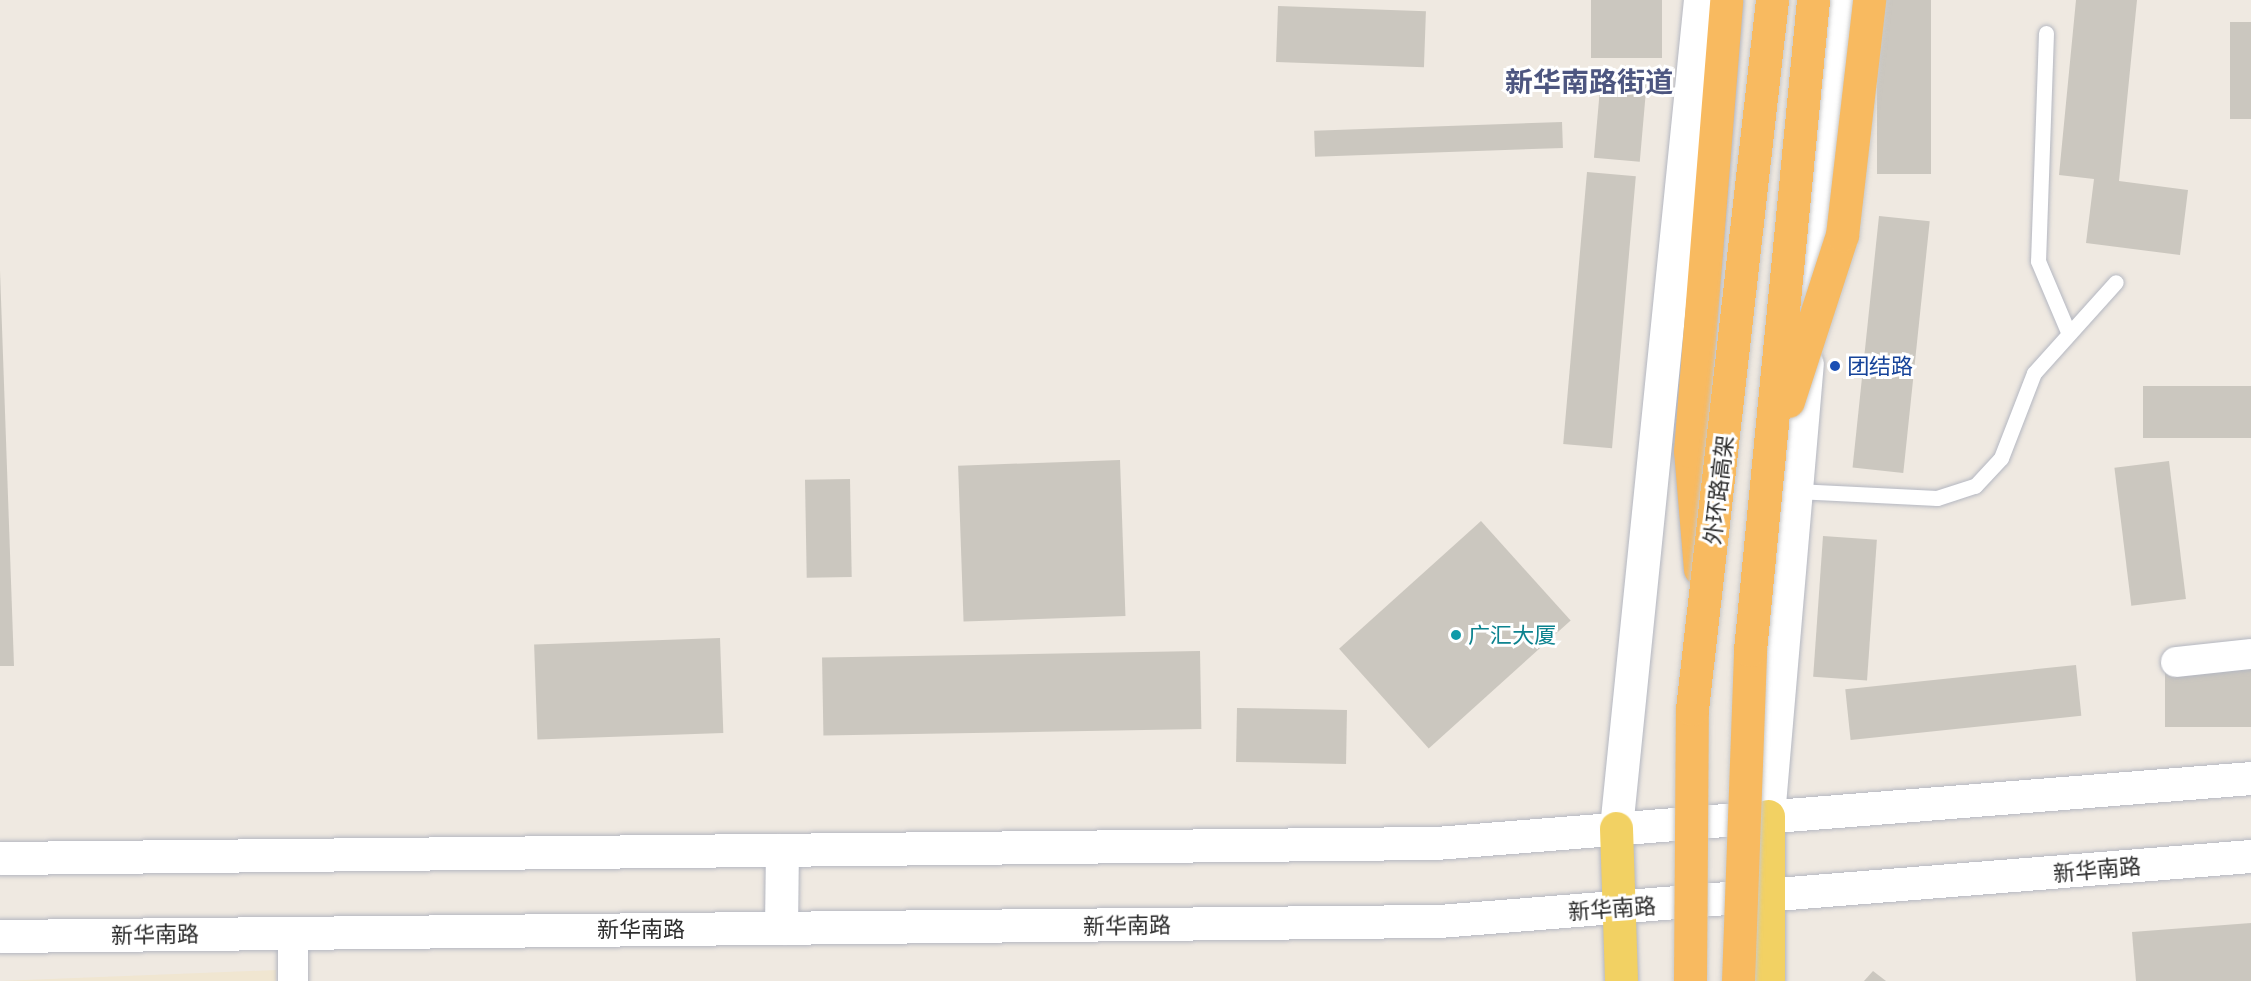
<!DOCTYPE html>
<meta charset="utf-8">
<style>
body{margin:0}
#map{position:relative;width:2251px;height:981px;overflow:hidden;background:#efe9e1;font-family:"Exo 2","Noto Sans SC",sans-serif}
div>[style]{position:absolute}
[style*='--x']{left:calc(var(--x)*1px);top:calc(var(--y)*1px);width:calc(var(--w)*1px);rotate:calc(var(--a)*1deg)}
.education>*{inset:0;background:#f0e6d1}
.building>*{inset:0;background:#cbc7bf;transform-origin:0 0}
.roads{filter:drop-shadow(0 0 2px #b4b7c1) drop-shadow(0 0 2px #b4b7c1)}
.service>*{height:15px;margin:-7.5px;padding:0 7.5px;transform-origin:7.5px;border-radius:7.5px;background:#fff}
.minor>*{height:30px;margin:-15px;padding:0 15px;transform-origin:15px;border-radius:15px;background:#fff}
.tertiary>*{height:33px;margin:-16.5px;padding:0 16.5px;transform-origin:16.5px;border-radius:16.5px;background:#fff}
.secondary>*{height:33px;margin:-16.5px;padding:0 16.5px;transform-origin:16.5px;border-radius:16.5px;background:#fff}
.primary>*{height:33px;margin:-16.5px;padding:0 16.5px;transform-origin:16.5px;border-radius:16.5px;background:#f2d163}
.trunk>*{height:33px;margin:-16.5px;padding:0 16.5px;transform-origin:16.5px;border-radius:16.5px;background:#f8ba60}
.bridges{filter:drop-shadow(0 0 2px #c9c9c9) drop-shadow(0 0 2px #c9c9c9)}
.trunk-bridge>*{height:33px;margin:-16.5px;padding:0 16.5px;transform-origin:16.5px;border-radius:16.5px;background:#f8ba60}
.dots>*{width:16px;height:16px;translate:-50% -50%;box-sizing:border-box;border:3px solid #fff;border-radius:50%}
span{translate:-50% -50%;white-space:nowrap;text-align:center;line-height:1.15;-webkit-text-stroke:6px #fff;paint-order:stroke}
.transit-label{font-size:22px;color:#164399}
.left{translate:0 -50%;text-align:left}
.street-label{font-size:22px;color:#2e2e2e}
.culture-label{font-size:22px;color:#0d838f}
.district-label{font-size:28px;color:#4d5680;font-weight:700}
</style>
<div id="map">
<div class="education">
<div style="clip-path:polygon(276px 970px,276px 981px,0 981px)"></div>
</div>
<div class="building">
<div style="left:1591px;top:0;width:71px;height:58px"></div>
<div style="left:1877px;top:0;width:54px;height:174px"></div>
<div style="clip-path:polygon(2076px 0,2137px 0,2119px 181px,2188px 190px,2180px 255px,2086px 243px,2094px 179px,2059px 175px)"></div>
<div style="left:1278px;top:6px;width:148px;height:56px;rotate:2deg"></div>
<div style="left:2251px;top:22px;width:97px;height:21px;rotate:90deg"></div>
<div style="left:1601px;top:77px;width:46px;height:81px;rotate:5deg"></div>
<div style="left:1562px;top:122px;width:26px;height:248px;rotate:88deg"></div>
<div style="left:1587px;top:172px;width:49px;height:273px;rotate:5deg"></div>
<div style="left:1879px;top:216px;width:51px;height:253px;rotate:6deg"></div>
<div style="clip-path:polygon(0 271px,14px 666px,0 666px)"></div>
<div style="left:2251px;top:386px;width:52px;height:108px;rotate:90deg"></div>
<div style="left:1120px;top:460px;width:156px;height:162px;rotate:88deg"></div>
<div style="left:2169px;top:461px;width:139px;height:55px;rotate:83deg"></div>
<div style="left:850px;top:479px;width:98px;height:45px;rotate:89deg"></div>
<div style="left:1481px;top:521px;width:134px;height:191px;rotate:48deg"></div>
<div style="left:1823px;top:536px;width:54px;height:141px;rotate:4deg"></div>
<div style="left:720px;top:638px;width:95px;height:186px;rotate:88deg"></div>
<div style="left:1200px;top:651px;width:78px;height:378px;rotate:89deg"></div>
<div style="left:2076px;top:665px;width:51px;height:232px;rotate:84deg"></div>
<div style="left:2251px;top:669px;width:58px;height:86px;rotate:90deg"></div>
<div style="left:1237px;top:708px;width:110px;height:54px;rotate:1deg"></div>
<div style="clip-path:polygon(2251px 923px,2251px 981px,2136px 981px,2132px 932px)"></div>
<div style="clip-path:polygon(1873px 971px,1886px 981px,1864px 981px)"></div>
</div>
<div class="roads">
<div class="service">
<div style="--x:2046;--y:33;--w:228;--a:92"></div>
<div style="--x:2038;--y:261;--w:79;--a:67"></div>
<div style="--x:1796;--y:491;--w:141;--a:2.8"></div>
<div style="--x:1937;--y:498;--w:40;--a:-18"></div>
<div style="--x:1975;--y:486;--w:38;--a:-47"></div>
<div style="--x:2001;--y:458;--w:91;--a:-68.8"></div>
<div style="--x:2034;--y:373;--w:122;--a:-48"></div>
</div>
<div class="minor">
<div style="--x:2176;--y:662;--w:75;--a:-6.1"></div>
<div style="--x:293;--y:932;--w:49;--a:90"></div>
</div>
<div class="tertiary">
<div style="--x:1811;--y:309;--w:310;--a:-85"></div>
<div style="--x:1768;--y:816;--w:454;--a:-85.1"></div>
<div style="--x:1616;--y:828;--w:832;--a:-84.21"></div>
</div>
<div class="secondary">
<div style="--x:0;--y:858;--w:1436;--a:-0.6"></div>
<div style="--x:1436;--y:843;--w:818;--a:-4.56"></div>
<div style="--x:781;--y:928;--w:78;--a:-89.3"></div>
<div style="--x:0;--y:936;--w:1439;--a:-0.6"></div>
<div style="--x:1439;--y:921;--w:815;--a:-4.58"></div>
</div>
<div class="primary">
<div style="--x:1616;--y:828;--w:153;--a:88.1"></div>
<div style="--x:1768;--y:981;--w:165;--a:-90"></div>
</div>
<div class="trunk">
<div style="--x:1700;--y:569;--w:118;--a:-94.8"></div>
<div style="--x:1690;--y:451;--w:452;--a:-85.4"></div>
</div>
</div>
<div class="bridges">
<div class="trunk-bridge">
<div style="--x:1788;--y:401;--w:175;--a:-72"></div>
<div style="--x:1842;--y:235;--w:237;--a:-83.4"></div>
<div style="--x:1690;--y:981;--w:272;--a:-89.6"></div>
<div style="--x:1692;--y:709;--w:713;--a:-83.56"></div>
<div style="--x:1738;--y:981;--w:331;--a:-87.9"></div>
<div style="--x:1750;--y:650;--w:653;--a:-84.46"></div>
</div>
</div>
<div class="dots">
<div style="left:1835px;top:366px;background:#1a4fb4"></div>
<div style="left:1456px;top:635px;background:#0f9aa8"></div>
</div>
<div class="transit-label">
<span class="left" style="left:1847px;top:366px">团结路</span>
</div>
<div class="street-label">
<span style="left:1718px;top:490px;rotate:-83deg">外环路高架</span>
<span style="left:2097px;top:869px;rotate:-5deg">新华南路</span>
<span style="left:1612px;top:908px;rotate:-4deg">新华南路</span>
<span style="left:1127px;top:925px;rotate:-1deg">新华南路</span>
<span style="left:641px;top:929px">新华南路</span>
<span style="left:155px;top:934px;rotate:-1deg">新华南路</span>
</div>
<div class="culture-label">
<span class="left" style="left:1468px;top:635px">广汇大厦</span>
</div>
<div class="district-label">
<span style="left:1589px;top:81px">新华南路街道</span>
</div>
</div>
